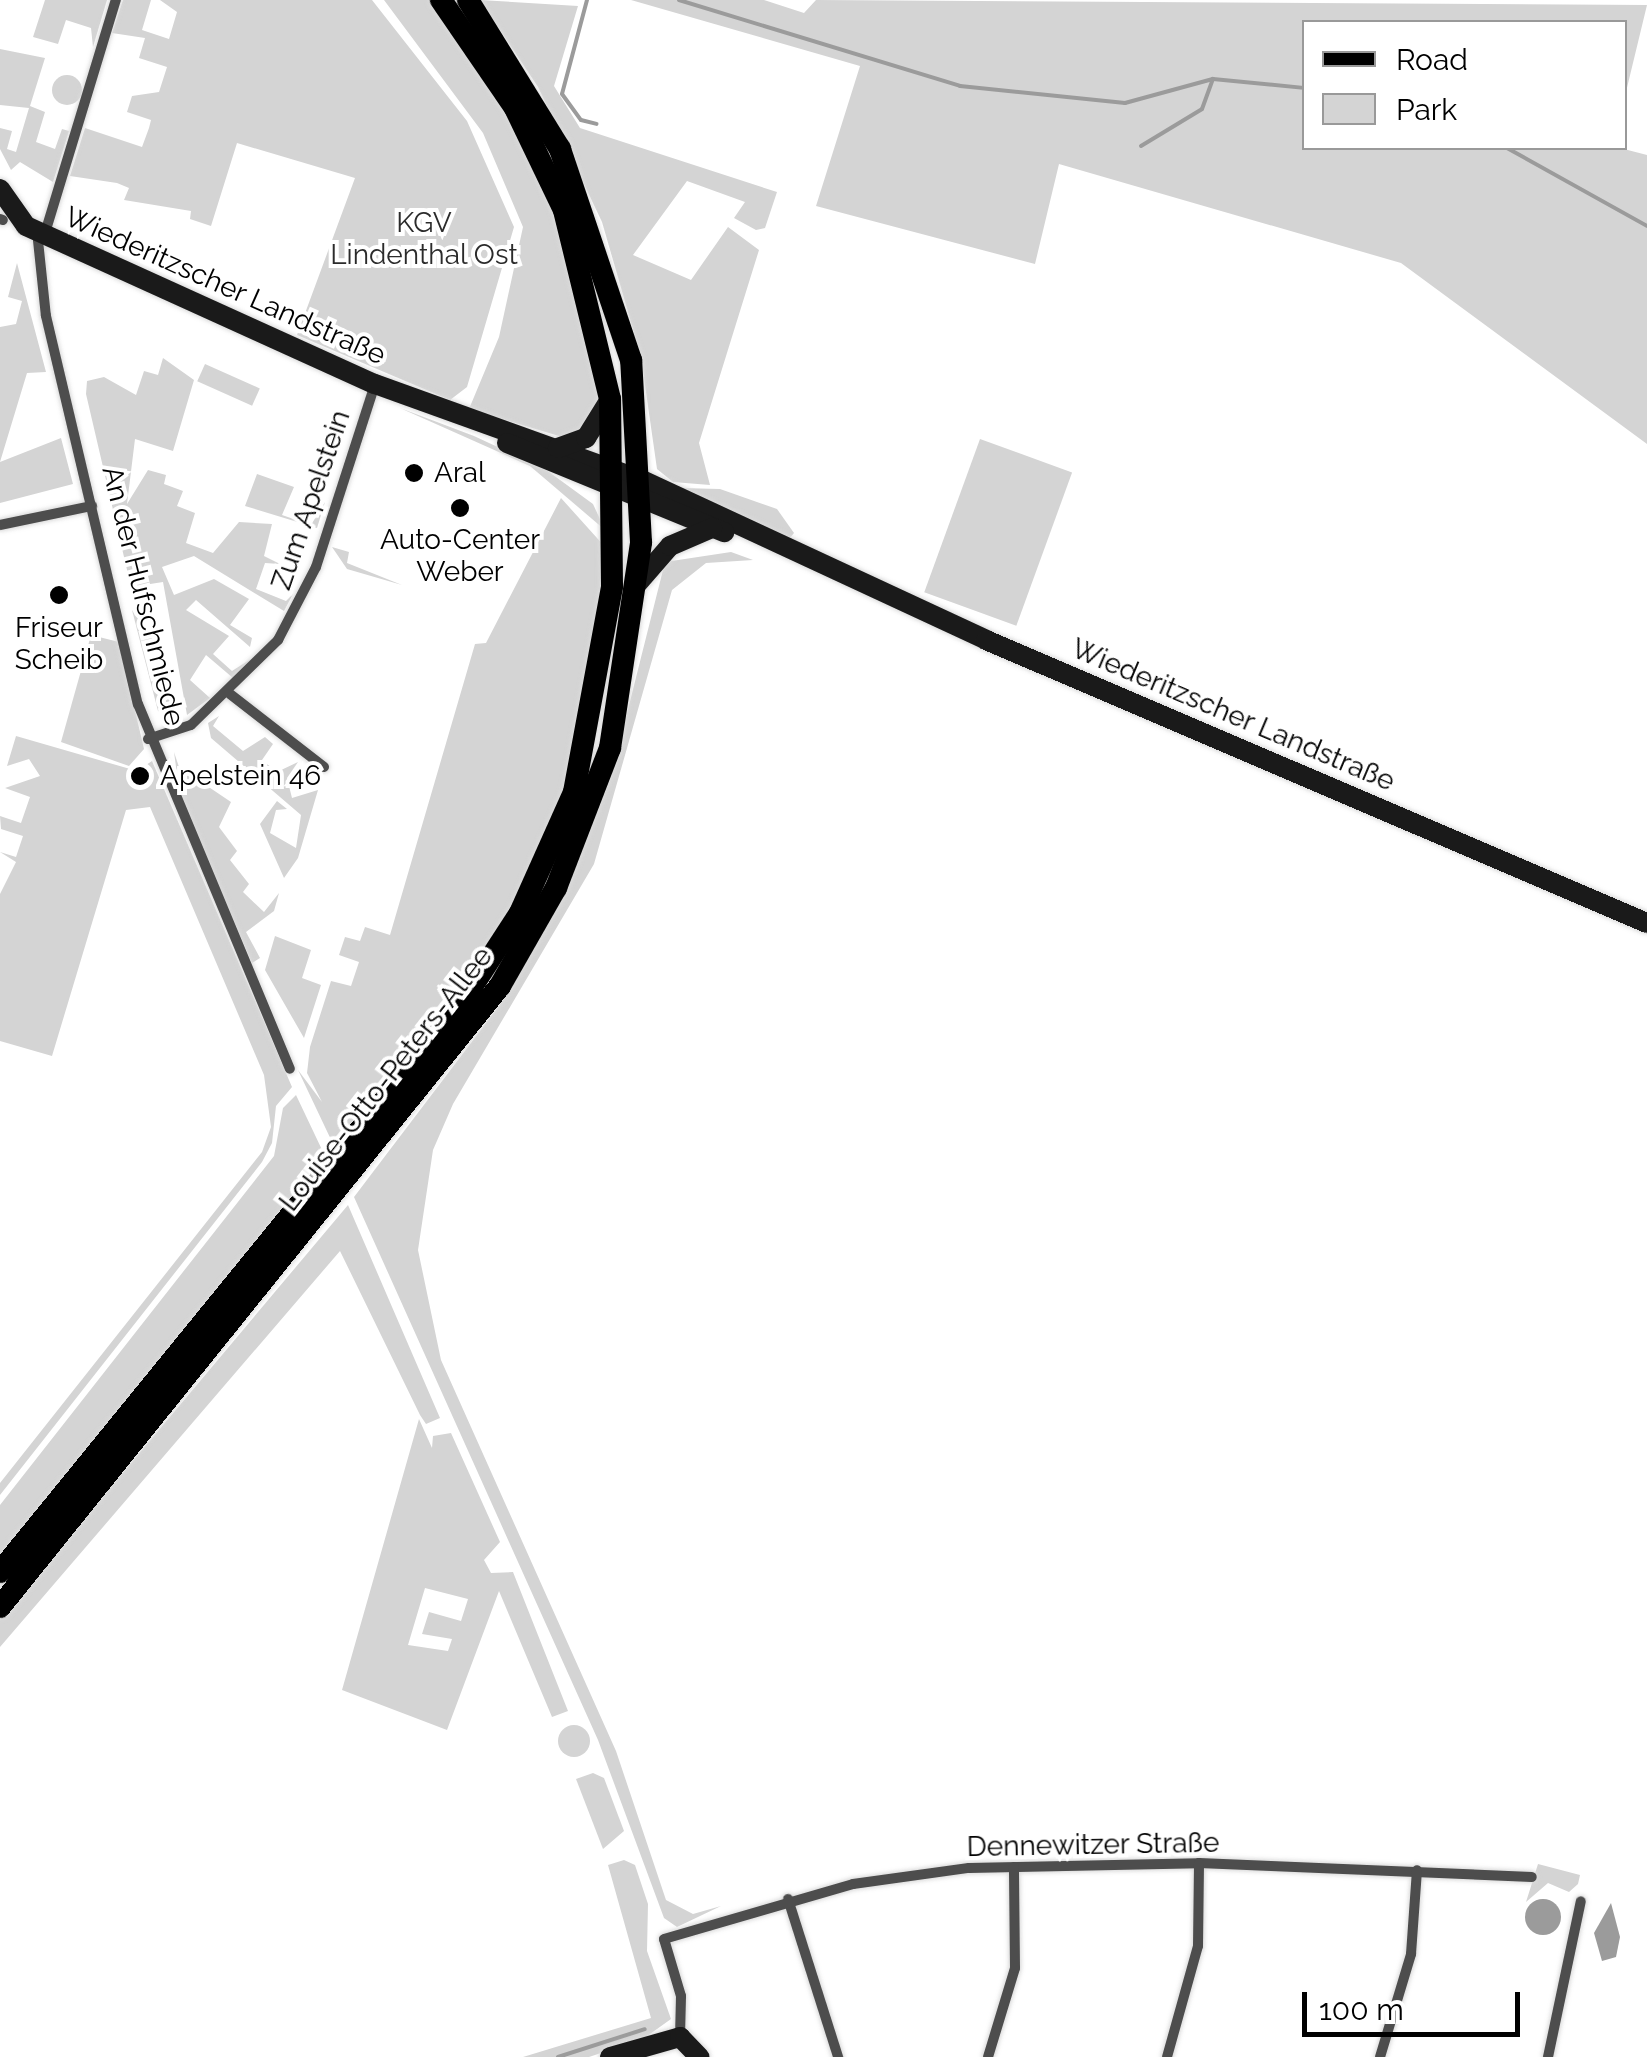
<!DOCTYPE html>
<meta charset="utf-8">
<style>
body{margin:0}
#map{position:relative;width:1647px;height:2057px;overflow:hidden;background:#fff;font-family:Raleway,sans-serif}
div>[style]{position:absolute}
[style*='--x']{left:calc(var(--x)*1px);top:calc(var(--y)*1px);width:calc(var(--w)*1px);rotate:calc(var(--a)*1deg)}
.green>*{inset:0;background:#d4d4d4;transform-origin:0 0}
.round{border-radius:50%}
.water>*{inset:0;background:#9b9b9b}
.stream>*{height:4px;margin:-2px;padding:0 2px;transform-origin:2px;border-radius:2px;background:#9b9b9b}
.roads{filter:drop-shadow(0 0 2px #dbdbdb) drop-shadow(0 0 2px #dbdbdb)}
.street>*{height:10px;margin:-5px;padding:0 5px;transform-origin:5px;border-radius:5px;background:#4d4d4d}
.secondary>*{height:20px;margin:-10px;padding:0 10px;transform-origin:10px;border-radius:10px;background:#1a1a1a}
.primary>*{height:22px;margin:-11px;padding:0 11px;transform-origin:11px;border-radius:11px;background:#000}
.dots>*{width:28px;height:28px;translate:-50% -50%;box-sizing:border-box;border:5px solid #fff;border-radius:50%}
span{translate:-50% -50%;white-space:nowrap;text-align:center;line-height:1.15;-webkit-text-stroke:8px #fff;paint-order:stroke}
.park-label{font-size:28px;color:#2b2b2b}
.street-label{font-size:28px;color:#000}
.poi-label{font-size:28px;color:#000}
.left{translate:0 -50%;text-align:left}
.legend{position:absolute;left:1302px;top:20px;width:325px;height:130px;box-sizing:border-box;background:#fff;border:2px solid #999;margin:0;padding:12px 18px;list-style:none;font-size:30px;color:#000}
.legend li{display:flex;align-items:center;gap:20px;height:50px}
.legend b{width:50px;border:2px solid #999}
.scale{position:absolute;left:1302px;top:1992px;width:218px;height:45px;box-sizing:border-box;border:5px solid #000;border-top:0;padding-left:12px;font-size:30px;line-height:35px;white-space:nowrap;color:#000;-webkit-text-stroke:8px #fff;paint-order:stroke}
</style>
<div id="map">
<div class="green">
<div style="clip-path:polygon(45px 0,107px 0,93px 47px,91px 28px,66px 20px,58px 44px,33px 37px)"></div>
<div style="clip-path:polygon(123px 0,151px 0,142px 30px,169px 39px,177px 12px,160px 0,372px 0,467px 121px,514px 227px,467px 387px,450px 400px,297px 335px,355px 178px,237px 143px,211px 226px,190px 219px,191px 211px,124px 200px,129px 188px,117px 183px,70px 176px,85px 128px,142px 147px,149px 128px,151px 120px,127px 112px,132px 96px,159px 92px,167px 67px,139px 58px,145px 38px,112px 33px)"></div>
<div style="clip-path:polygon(384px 0,431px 0,488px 79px,550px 196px,599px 398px,597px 416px,569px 439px,469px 409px,499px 337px,523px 227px,483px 133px)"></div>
<div style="clip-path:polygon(480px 0,578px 6px,554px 86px,580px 128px,777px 192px,765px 228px,756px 230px,734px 218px,745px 202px,687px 181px,633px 255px,691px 280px,728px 227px,759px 250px,699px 443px,710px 485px,673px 482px,657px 469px,641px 357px,602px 222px,538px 87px)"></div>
<div style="clip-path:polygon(631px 0,764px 0,804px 13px,816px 0,1647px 5px,1625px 96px,1624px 22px,1304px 22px,1304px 148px,1620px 148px,1647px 155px,1647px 444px,1401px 263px,1059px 164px,1035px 264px,816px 206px,860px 66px)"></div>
<div style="clip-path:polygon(0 49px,45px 58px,30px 106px,45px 112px,36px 142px,55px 149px,62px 129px,69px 131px,53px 182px,20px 162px,11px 170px,0 149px,0 128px,12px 131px,7px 149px,16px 152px,29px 108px,0 105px)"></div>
<div class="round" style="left:52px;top:75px;width:30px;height:30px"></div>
<div style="clip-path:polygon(17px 263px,46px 372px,27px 373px,0 462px,61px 438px,73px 484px,0 503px,0 327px,16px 324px,22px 301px,8px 297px)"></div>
<div style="clip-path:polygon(163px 358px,194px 380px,173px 451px,135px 439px,127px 504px,148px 470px,166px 475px,164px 484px,183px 491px,177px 506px,195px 513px,186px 543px,213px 553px,239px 522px,272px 524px,264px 556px,280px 564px,265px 563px,256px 589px,286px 601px,293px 594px,284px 611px,194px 556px,162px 567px,174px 595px,214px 579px,249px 599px,230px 625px,252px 638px,250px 647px,196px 600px,186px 610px,229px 636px,213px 654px,232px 671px,251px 659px,233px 678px,206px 655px,190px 680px,210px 698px,187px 715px,163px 582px,131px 587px,86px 394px,87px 381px,104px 377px,136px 395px,144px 371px,158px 375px)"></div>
<div style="left:205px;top:364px;width:60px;height:19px;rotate:24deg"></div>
<div style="clip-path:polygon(400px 408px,474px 436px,545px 469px,593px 504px,605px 530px,530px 466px)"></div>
<div style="left:980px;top:439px;width:98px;height:163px;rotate:20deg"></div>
<div style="clip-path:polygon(257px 474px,294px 487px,282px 515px,311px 525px,325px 502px,317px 528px,245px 506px)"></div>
<div style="clip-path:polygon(680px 488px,720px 489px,777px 509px,794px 533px,788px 540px)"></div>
<div style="clip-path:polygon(561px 498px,606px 548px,579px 747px,540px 857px,470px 979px,334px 1146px,298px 1070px,322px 1102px,307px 1073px,310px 1047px,331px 981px,351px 986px,359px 962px,339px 955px,345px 937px,360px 941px,365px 927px,390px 935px,475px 644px,486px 643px)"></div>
<div style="clip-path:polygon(332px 547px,349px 552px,347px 563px,402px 585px,347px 569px)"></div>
<div style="clip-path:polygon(731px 552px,753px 560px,706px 563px,672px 590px,594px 864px,453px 1104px,433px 1150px,418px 1250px,441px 1360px,616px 1751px,666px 1900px,693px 1914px,721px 1906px,677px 1927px,664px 1918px,598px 1740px,354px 1197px,499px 1006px,571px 879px,611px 777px,665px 562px)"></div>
<div style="clip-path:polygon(132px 610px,155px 643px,178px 718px,158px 711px)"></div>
<div style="clip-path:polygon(91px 635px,119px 642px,144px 749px,129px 766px,61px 742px)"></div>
<div style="clip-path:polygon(219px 716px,213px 726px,243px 751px,265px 737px,273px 744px,262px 760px,277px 772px,298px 762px,287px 778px,292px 798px,318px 790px,298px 858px,284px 878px,260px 824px,277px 801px,287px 809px,276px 810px,270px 833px,296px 848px,301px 815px,211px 738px,208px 723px)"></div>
<div style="clip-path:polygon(16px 736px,137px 771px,152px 761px,292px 1087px,276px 1106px,272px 1143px,262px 1162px,0 1495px,0 1483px,262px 1152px,271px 1127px,264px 1075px,150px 807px,126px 810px,52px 1056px,0 1041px,0 894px,16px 862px,0 852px,16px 857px,23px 836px,1px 829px,0 816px,21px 823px,30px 797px,5px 788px,40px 776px,29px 759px,7px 766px)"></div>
<div style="clip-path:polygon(174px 752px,179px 767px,231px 802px,219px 827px,237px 851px,230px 860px,249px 884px,243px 892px,264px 912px,279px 893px,274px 911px,246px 932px,260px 958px,252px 963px,180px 796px)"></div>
<div style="clip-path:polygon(275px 936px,311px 950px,302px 978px,321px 985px,304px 1038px,265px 970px)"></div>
<div style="clip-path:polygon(296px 1095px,324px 1154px,315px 1175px,0 1560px,0 1505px,274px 1156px,283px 1108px)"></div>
<div style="clip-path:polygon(348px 1205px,440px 1418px,426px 1424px,420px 1415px,340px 1251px,0 1647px,0 1619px)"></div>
<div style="clip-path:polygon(evenodd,419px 1419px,432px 1448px,433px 1436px,451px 1433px,500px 1542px,484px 1560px,491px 1573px,513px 1572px,568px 1711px,552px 1717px,499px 1591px,447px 1730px,342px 1690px,419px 1419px,425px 1588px,468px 1599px,461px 1621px,429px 1612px,422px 1634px,452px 1639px,448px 1651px,408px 1645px,425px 1588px)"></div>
<div class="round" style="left:558px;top:1725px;width:32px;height:32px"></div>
<div style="clip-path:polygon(593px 1773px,604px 1778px,624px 1831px,603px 1849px,576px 1779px)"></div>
<div style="clip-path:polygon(624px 1860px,635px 1865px,648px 1904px,647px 1951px,671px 2019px,643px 2039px,589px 2057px,523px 2057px,651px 2018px,608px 1865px)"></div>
<div style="clip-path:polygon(1538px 1864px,1580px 1875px,1578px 1884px,1569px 1892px,1548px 1883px,1526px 1902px)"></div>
</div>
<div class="water">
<div class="round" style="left:1525px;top:1899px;width:36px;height:36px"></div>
<div style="clip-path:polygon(1611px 1903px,1620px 1937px,1616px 1957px,1602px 1961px,1594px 1933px)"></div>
</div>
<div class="stream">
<div style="--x:587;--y:0;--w:97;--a:104.9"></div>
<div style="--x:562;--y:94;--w:32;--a:54"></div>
<div style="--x:581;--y:120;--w:16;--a:14"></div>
<div style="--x:679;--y:0;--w:294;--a:17"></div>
<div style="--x:960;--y:86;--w:166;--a:5.9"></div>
<div style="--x:1125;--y:103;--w:91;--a:-15.3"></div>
<div style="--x:1213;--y:79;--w:91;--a:5.6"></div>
<div style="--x:1141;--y:146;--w:71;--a:-31.2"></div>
<div style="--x:1202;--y:109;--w:32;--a:-70"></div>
<div style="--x:1507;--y:148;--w:160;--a:29.1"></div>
<div style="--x:558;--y:2057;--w:91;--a:-17.8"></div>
</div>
<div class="roads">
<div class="street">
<div style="--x:0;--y:219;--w:3;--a:18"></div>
<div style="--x:37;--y:231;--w:85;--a:84"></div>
<div style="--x:46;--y:316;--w:399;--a:76.7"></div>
<div style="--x:138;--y:704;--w:395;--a:67.4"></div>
<div style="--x:45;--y:233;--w:244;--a:-73.1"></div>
<div style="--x:0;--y:525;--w:94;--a:-11.7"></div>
<div style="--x:230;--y:694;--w:119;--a:37.8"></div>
<div style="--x:148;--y:739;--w:45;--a:-18"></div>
<div style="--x:191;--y:725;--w:122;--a:-44.3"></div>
<div style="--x:278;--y:640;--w:82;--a:-62.5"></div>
<div style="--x:316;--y:567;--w:192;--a:-72.1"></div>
<div style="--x:788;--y:1899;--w:166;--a:72.4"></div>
<div style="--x:680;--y:2037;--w:41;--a:-88.6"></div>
<div style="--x:681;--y:1996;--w:59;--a:-106.6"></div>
<div style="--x:664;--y:1939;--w:197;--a:-16.2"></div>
<div style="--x:853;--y:1884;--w:117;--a:-7.9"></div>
<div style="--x:969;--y:1868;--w:230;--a:-1.2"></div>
<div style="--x:1199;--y:1863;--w:333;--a:2.4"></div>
<div style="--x:988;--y:2057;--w:93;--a:-73.1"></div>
<div style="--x:1015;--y:1968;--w:101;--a:-90.6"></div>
<div style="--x:1167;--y:2057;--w:115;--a:-74.4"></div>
<div style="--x:1198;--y:1946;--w:83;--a:-89.3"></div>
<div style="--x:1380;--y:2057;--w:108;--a:-73.2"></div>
<div style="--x:1411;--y:1954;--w:84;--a:-85.9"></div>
<div style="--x:1548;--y:2057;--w:159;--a:-78.1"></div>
</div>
<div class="secondary">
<div style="--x:0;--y:189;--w:45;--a:54.9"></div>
<div style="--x:26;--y:226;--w:383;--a:24.4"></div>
<div style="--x:375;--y:384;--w:284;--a:19.8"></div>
<div style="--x:642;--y:480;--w:379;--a:24.9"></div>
<div style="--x:986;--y:640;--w:719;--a:23.18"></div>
<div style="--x:507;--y:443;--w:235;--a:22.3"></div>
<div style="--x:558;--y:448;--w:30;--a:-20"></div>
<div style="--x:586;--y:438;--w:44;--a:-58.1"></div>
<div style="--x:637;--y:584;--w:50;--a:-49"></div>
<div style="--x:670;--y:546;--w:46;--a:-23.2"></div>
<div style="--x:610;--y:2057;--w:73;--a:-15.9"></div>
<div style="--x:680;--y:2037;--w:28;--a:46"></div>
</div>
<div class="primary">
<div style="--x:0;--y:1572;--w:717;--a:-50.83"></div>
<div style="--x:453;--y:1016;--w:123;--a:-57"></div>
<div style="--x:520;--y:913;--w:133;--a:-65.9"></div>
<div style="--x:574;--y:792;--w:209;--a:-79.5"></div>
<div style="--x:612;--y:586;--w:187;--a:-90.6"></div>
<div style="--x:610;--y:399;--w:195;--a:-103.7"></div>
<div style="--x:564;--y:210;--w:113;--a:-115.7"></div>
<div style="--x:515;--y:108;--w:131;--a:-124.4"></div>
<div style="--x:0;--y:1607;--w:797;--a:-51.16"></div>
<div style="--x:500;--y:986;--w:113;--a:-60.3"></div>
<div style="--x:556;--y:888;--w:150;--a:-68.9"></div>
<div style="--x:610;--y:748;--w:208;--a:-81.4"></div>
<div style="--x:641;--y:542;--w:182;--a:-93.1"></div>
<div style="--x:631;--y:360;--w:223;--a:-108.6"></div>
<div style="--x:560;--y:149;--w:175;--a:-121.7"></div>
</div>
</div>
<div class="dots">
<div style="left:414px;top:473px;background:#000"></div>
<div style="left:460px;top:508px;background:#000"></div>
<div style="left:59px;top:595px;background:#000"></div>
<div style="left:140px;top:776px;background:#000"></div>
</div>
<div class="park-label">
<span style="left:424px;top:239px">KGV<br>Lindenthal Ost</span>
</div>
<div class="street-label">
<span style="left:225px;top:286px;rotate:24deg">Wiederitzscher Landstraße</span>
<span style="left:311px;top:500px;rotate:-71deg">Zum Apelstein</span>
<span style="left:143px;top:596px;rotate:76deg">An der Hufschmiede</span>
<span style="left:1233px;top:715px;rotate:23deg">Wiederitzscher Landstraße</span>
<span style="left:386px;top:1079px;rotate:-52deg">Louise-Otto-Peters-Allee</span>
<span style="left:1093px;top:1845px;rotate:-1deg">Dennewitzer Straße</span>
</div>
<div class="poi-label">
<span class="left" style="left:434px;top:473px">Aral</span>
<span style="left:460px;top:556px">Auto-Center<br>Weber</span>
<span style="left:59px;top:644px">Friseur<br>Scheib</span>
<span class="left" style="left:160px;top:776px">Apelstein 46</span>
</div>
<ul class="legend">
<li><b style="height:12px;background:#000"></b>Road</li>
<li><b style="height:28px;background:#d4d4d4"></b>Park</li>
</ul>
<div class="scale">100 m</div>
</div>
